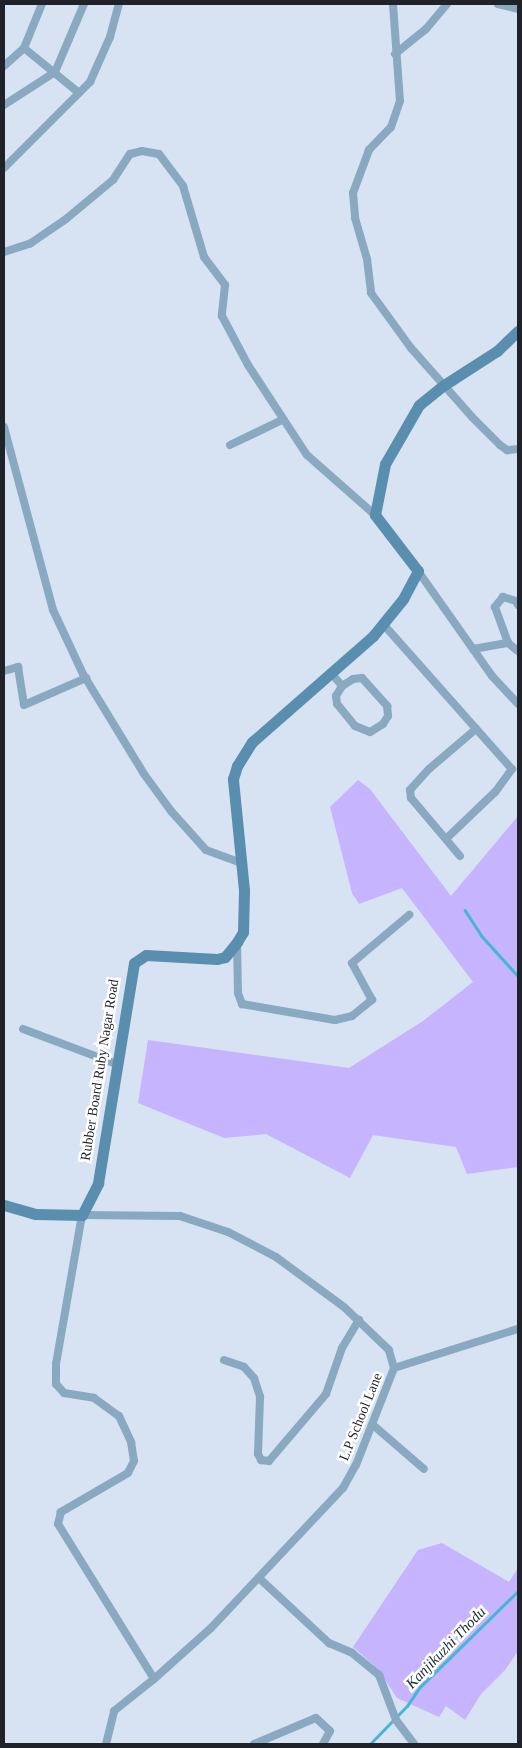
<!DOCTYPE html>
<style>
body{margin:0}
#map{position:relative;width:522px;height:1748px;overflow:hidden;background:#d7e2f2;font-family:"Times New Roman",serif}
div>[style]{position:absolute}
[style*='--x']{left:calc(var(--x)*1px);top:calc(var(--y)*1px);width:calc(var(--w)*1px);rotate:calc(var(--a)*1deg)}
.green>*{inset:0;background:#c6b4fe}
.stream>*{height:2.5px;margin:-1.25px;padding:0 1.25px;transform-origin:1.25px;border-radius:1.25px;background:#45b7d6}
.street>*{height:8px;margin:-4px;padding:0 4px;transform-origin:4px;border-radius:4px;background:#88a9c0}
.secondary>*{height:11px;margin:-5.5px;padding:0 5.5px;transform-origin:5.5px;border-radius:5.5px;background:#5a8eaf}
span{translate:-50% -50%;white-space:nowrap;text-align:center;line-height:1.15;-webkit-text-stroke:5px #fff;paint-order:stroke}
.street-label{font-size:14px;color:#1f2329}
.water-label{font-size:15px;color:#1b2f35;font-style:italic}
.frame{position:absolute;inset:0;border:5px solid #1f2329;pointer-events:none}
</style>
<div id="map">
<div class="green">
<div style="clip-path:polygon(358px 780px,370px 789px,451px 896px,518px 816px,518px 1167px,467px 1174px,456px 1147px,373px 1135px,350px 1178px,266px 1134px,224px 1138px,138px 1103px,148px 1040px,349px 1068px,423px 1021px,473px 982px,402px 888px,359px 904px,352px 893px,330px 807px)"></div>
<div style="clip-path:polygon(442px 1543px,509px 1582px,518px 1568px,518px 1651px,505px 1670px,481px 1694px,465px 1720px,446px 1706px,439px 1717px,397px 1698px,378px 1669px,353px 1647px,418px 1550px)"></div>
</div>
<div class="stream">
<div style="--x:465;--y:910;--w:30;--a:57"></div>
<div style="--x:481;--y:935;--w:55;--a:47.9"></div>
<div style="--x:370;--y:1744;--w:53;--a:-45.8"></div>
<div style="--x:407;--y:1706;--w:23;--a:-56"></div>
<div style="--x:420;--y:1687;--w:137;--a:-44.4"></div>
</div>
<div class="street">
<div style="--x:393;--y:4;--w:97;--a:85.9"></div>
<div style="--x:400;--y:101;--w:28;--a:109"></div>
<div style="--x:391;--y:127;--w:32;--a:134"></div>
<div style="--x:369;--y:150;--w:46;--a:110.4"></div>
<div style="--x:353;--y:193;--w:25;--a:85"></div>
<div style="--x:355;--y:218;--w:43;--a:73.7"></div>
<div style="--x:367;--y:259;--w:34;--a:83"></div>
<div style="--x:371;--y:293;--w:68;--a:54"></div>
<div style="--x:411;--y:348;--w:92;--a:48.5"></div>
<div style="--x:472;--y:417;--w:40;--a:45"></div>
<div style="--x:500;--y:445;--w:9;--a:36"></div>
<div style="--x:507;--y:450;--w:11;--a:-5"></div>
<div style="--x:498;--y:4;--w:21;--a:14"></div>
<div style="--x:24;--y:48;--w:71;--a:39.3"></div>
<div style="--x:395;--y:54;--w:40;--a:-39"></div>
<div style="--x:426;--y:29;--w:33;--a:-50"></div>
<div style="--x:4;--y:66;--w:27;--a:-42"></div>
<div style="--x:24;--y:48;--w:48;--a:-67.8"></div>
<div style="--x:4;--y:105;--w:61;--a:-32.9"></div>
<div style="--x:55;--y:72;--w:74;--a:-66.9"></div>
<div style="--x:4;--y:168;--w:122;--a:-45"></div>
<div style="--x:90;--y:82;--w:49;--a:-66"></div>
<div style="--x:110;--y:37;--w:34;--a:-75"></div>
<div style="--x:4;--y:252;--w:28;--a:-18"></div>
<div style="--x:31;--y:243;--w:42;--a:-34.4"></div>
<div style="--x:66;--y:219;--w:61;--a:-39.7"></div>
<div style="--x:113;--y:180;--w:31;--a:-57"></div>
<div style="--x:130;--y:154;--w:12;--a:-14"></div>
<div style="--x:142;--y:151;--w:17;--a:10"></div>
<div style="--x:159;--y:154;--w:40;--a:53"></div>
<div style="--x:183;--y:186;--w:74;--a:73.5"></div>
<div style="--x:204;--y:257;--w:35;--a:53"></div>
<div style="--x:225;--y:285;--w:31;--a:96"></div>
<div style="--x:222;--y:316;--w:55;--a:62"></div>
<div style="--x:248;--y:365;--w:108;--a:56.8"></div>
<div style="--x:307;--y:455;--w:91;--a:41.4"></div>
<div style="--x:4;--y:427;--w:189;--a:75"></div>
<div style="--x:53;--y:610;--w:71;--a:64.9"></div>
<div style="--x:83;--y:674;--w:117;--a:58.6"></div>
<div style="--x:144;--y:774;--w:46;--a:53.9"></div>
<div style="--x:171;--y:811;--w:52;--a:48.1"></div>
<div style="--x:206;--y:850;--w:37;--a:20"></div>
<div style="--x:230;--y:445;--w:58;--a:-25.7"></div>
<div style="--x:418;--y:571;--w:128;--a:54.8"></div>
<div style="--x:492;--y:676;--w:38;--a:47"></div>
<div style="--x:518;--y:605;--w:4;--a:-117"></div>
<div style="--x:516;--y:601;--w:14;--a:-163"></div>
<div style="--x:503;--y:597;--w:13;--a:129"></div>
<div style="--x:495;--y:607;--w:38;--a:70"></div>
<div style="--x:508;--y:643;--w:13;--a:39"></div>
<div style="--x:384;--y:625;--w:193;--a:48.4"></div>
<div style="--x:512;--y:769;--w:29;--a:126"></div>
<div style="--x:495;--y:792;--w:66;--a:136.2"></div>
<div style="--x:473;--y:649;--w:36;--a:-10"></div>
<div style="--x:4;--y:671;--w:15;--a:-16"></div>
<div style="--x:18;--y:667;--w:38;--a:81"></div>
<div style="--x:24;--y:705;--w:68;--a:-23.5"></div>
<div style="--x:332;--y:674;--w:16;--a:50"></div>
<div style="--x:342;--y:686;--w:13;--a:-32"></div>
<div style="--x:353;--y:679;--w:9;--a:-6"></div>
<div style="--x:362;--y:678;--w:38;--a:48"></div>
<div style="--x:387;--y:706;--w:10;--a:84"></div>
<div style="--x:388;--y:716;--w:9;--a:122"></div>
<div style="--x:383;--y:724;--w:15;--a:148"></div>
<div style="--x:370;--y:732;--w:16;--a:-158"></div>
<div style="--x:355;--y:726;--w:28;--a:-129"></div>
<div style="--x:337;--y:704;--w:8;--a:-97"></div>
<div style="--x:336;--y:696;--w:12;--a:-59"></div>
<div style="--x:460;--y:856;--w:76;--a:-130.2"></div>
<div style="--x:411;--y:798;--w:8;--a:-97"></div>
<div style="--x:410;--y:790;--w:28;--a:-48"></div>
<div style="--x:429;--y:769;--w:62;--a:-40.4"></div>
<div style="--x:237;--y:942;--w:51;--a:88.9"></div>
<div style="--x:238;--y:993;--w:12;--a:70"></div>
<div style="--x:242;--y:1004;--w:94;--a:9.8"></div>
<div style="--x:335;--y:1020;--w:17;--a:-13"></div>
<div style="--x:352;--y:1016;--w:26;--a:-39"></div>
<div style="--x:372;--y:1000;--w:42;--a:-118.4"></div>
<div style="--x:352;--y:963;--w:75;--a:-40.1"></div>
<div style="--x:23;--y:1029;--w:99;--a:20.6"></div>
<div style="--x:224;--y:1360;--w:21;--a:19"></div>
<div style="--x:244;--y:1367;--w:15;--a:48"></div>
<div style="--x:254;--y:1378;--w:20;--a:72"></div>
<div style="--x:260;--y:1397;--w:57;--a:92"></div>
<div style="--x:258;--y:1454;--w:7;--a:63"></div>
<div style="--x:261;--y:1460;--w:8;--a:7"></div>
<div style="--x:269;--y:1461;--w:88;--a:-49.6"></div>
<div style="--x:326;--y:1394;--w:49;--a:-70.8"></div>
<div style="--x:342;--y:1348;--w:33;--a:-59"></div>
<div style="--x:394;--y:1368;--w:130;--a:-17.5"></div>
<div style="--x:373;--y:1425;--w:67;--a:40.8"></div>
<div style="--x:259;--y:1578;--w:96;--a:42.9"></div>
<div style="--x:329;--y:1643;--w:25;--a:23"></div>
<div style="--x:352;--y:1653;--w:35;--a:39"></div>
<div style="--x:379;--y:1675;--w:48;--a:69.3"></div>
<div style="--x:396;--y:1720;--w:30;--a:53"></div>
<div style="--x:106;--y:1744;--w:34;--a:-76"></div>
<div style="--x:114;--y:1711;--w:51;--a:-38.7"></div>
<div style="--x:154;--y:1679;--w:76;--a:-41.8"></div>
<div style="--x:211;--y:1628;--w:192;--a:-46.7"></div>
<div style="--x:343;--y:1488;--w:26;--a:-61"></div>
<div style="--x:356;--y:1465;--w:104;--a:-68.6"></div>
<div style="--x:394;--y:1368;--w:19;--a:-106"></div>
<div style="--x:389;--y:1350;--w:62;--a:-136.3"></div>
<div style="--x:344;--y:1307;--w:84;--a:-143.7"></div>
<div style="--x:276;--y:1257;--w:54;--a:-152.5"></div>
<div style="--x:228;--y:1232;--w:51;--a:-161.6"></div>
<div style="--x:180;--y:1216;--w:98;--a:-179.4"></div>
<div style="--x:82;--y:1215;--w:151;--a:99.9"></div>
<div style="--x:56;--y:1364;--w:20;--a:90"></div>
<div style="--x:56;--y:1384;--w:12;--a:48"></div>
<div style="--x:64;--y:1393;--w:30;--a:9"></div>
<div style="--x:94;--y:1398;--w:31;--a:36"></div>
<div style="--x:119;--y:1416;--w:29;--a:65"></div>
<div style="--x:131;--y:1442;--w:19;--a:81"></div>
<div style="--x:134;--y:1461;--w:13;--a:117"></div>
<div style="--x:128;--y:1473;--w:78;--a:149.8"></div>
<div style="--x:61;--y:1512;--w:12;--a:104"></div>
<div style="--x:58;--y:1524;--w:182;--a:58.2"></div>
<div style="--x:254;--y:1744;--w:67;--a:-22.8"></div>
<div style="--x:316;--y:1718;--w:19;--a:43"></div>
<div style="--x:330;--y:1731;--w:15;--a:118"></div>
</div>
<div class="secondary">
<div style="--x:4;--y:1205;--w:33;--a:16"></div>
<div style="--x:36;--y:1214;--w:46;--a:1.2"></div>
<div style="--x:82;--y:1215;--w:36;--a:-63"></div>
<div style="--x:98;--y:1183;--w:223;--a:-80.7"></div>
<div style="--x:134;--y:963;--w:14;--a:-34"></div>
<div style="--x:146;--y:955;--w:71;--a:3.2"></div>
<div style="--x:217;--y:959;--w:8;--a:-14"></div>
<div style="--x:225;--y:957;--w:19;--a:-51"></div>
<div style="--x:237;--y:942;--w:12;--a:-59"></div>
<div style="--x:243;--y:932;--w:42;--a:-88.6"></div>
<div style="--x:244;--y:890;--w:112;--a:-95.7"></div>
<div style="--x:233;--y:779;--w:14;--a:-73"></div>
<div style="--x:237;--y:766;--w:28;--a:-58"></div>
<div style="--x:252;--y:742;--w:161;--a:-41.2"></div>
<div style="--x:373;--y:636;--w:48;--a:-51"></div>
<div style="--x:403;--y:599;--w:32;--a:-62"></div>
<div style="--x:418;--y:571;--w:71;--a:-127.5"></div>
<div style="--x:375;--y:515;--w:52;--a:-78.9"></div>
<div style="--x:385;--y:464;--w:68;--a:-60"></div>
<div style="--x:419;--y:405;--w:32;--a:-39"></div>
<div style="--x:444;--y:385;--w:63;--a:-32.7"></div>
<div style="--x:497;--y:351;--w:29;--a:-44"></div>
</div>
<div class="street-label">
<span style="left:100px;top:1070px;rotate:-81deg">Rubber Board Ruby Nagar Road</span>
<span style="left:361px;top:1417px;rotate:-68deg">L.P School Lane</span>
</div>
<div class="water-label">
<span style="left:446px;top:1648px;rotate:-46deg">Kanjikuzhi Thodu</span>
</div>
<div class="frame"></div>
</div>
